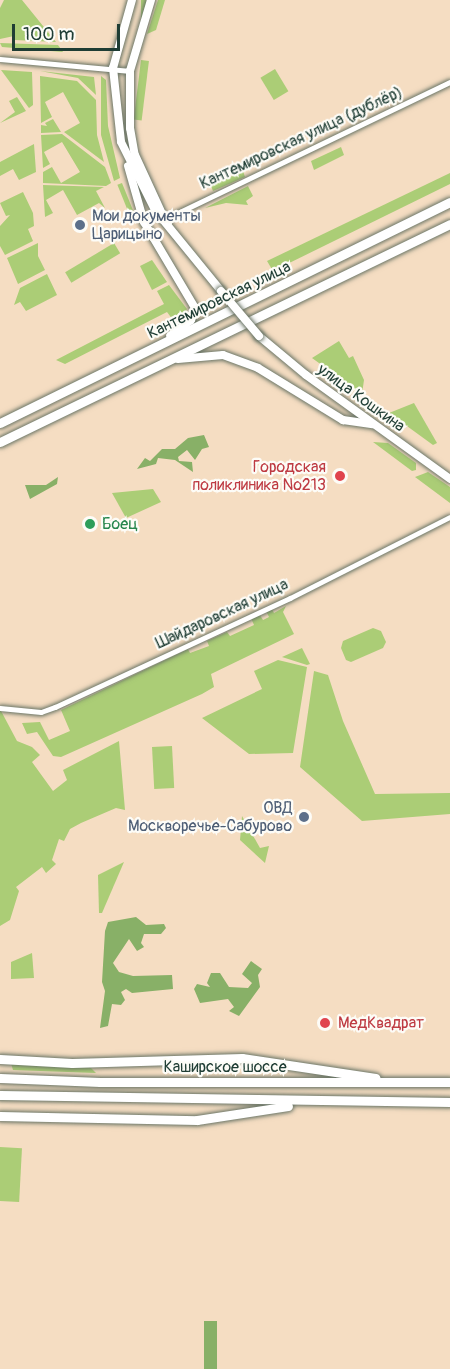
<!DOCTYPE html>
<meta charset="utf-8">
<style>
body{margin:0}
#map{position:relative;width:450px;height:1369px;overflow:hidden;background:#f5ddc2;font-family:Pangolin,sans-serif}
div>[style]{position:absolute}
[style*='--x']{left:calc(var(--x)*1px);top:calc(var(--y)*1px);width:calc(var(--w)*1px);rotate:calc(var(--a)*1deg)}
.green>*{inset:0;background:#abcd76;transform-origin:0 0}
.forest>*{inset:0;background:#88b067;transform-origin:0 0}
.roads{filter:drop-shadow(0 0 2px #6a7566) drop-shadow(0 0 2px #6a7566)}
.street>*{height:5px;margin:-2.5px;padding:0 2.5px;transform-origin:2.5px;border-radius:2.5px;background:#fff}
.secondary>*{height:8px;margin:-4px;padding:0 4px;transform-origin:4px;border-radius:4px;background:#fff}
.primary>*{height:9px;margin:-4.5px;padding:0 4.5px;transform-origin:4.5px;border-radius:4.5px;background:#fff}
.bridges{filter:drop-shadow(0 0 2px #6a7566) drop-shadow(0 0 2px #6a7566)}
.secondary-bridge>*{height:8px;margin:-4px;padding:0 4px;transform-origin:4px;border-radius:4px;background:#fff}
.dots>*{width:16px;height:16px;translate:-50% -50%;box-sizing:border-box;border:3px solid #fdfcf7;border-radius:50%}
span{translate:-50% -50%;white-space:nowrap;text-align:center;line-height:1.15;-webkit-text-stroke:4.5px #fdfcf7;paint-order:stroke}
.street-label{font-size:16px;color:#1f3d34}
.service-label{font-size:16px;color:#4e5e75}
.left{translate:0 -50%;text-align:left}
.right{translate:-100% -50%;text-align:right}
.health-label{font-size:16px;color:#be3a42}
.leisure-label{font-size:16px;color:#27864d}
.scale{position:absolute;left:12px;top:24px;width:108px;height:27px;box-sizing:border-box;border:3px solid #1f3d34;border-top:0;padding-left:8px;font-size:18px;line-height:21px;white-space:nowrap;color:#1f3d34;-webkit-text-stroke:4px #fdfcf7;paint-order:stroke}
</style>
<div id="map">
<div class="green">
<div style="clip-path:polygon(4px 0,22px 0,56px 42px,15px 40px,14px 36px,0 39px,0 8px)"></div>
<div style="left:141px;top:0;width:5px;height:28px"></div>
<div style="clip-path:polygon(158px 0,165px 0,156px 30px,147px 34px)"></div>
<div style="clip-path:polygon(0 43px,58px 45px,63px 52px,2px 47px)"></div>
<div style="left:141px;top:60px;width:8px;height:60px;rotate:7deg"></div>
<div style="left:275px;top:69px;width:26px;height:17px;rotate:59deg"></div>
<div style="clip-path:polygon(1px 70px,32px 72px,33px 105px,29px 108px)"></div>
<div style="clip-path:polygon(40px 71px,94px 77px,96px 95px,78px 78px)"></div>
<div style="clip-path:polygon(40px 76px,77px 81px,96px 100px,97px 135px,104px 162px,64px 132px,80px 123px,63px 92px,45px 102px,52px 117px,41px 123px)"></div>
<div style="clip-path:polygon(101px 76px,106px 80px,108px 126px,120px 178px,114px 181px,101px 135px)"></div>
<div style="clip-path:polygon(17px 97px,26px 111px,0 123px,15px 112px,9px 101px)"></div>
<div style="clip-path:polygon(53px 119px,61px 132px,41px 133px,41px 125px,47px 126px,45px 123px)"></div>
<div style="clip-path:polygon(62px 134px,105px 167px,111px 183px,106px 186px,43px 183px,43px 172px,52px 167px,61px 183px,80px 172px,62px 142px,44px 152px,50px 164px,43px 168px,41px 135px)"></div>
<div style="clip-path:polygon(34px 144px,36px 172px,19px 180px,13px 169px,0 176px,0 162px)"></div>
<div style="clip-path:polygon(341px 147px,344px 155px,314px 170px,311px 161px)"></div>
<div style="clip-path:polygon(243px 171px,245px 177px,213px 191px,211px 186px)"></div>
<div style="clip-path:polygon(450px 173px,450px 184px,273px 271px,267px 261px)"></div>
<div style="left:122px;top:183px;width:32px;height:5px;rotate:68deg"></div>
<div style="clip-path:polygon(43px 185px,104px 187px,96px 191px,105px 208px,99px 203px,77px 215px,63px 190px,46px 200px,53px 213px,45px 217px)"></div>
<div style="clip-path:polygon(248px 186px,253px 196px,246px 201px,248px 205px,226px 203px,205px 208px)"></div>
<div style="clip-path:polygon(23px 192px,33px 213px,34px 226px,28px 229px,33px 241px,5px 255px,0 246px,0 226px,10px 215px,6px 216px,0 203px)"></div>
<div style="clip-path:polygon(38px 243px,38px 256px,45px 270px,18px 284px,7px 258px)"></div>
<div style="left:114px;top:243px;width:12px;height:57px;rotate:59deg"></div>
<div style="clip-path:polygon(152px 260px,167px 282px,152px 290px,140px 266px)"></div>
<div style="clip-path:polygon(47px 274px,57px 295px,26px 311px,20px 302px,14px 305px,20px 288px)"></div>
<div style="clip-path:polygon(169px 285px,187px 309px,184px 315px,173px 320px,167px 312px,65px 364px,56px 360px,164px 304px,157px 291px)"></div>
<div style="clip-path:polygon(339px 341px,349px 358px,353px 356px,364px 380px,362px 394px,312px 358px)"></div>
<div style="clip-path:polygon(414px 403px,437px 443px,433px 445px,389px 413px)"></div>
<div style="clip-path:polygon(373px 442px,388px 443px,416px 463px,416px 470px,412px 471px)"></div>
<div style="clip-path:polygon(428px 472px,450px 487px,450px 503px,415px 477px)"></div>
<div style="clip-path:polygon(153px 489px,161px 502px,126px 518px,112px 493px)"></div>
<div style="clip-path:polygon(286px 606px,283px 612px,294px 634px,211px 674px,214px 687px,202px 694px,61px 757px,53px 756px,37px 732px,27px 734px,22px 723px,40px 722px,49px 740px,70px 731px,61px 710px,188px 649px,190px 653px,209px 646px,207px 641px,227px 632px,230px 636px,254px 625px,250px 616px,258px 612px,263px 620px,269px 617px,265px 609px,271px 607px,274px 613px)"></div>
<div style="clip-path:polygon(373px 628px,381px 631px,386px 642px,383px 648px,351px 662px,346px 660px,341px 648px,343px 641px)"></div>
<div style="clip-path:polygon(302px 648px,310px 664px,307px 665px,282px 657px)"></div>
<div style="clip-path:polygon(278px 660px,307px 667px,293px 753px,249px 754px,202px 718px,262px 689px,254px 671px)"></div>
<div style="clip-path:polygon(314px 671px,328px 675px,343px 721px,375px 794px,450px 793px,450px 814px,362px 821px,300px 767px)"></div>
<div style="clip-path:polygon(0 709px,17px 741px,32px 747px,40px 755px,32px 762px,53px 791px,67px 780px,63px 770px,119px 741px,125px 810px,116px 808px,81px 823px,70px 829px,64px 841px,59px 839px,52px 860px,56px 864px,46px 873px,42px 867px,16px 887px,19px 891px,10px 920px,0 926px)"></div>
<div style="left:172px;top:746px;width:42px;height:20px;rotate:87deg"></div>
<div style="clip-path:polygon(242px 816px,260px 848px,269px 846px,265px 863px,240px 840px)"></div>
<div style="clip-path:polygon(124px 862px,102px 913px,99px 913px,98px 875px)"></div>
<div style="clip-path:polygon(32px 953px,34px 978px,11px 979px,11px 962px)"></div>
<div style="clip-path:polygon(10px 1060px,89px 1066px,96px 1073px,13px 1070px)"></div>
<div style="left:0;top:1147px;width:22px;height:54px;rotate:3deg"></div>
</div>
<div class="forest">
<div style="clip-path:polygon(204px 435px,209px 447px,202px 449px,195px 460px,187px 450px,178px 457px,179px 461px,192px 462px,193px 472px,175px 460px,158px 458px,156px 464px,137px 469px,145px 458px,150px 461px,162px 449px,175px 449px,188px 438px)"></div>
<div style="clip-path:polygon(58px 477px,57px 484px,30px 499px,25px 485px,46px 485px)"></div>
<div style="clip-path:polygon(136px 917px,146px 925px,164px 924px,166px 928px,161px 934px,144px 934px,141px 943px,144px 947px,137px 951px,129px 939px,113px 963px,119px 972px,133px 976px,172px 975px,173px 989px,132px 993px,126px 989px,121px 992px,125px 1000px,121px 1005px,112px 1004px,108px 1026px,100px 1028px,105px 991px,102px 982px,105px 931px,108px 922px)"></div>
<div style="clip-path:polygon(251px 961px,262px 969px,258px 975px,260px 987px,239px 1016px,229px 1011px,234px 1007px,228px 999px,200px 1003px,194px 989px,197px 984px,210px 987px,207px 983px,211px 973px,220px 973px,229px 987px,248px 988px,252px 983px,242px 974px)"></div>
<div style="left:204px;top:1321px;width:13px;height:48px"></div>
</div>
<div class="roads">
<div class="street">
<div style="--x:0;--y:59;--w:131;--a:5.3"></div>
<div style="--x:165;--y:219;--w:316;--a:-25.7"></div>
<div style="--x:0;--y:708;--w:41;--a:5.6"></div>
<div style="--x:41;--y:712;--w:15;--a:-20"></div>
<div style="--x:55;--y:707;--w:259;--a:-24.9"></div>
<div style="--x:290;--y:598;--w:179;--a:-26.9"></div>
</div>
<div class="secondary">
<div style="--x:132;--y:0;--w:71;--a:105.6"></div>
<div style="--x:113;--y:68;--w:74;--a:83.8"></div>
<div style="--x:121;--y:142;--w:76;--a:63.4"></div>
<div style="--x:155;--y:210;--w:104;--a:50.8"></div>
<div style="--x:151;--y:0;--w:74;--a:106.5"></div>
<div style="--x:130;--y:71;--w:57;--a:90"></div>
<div style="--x:130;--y:128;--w:27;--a:80"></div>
<div style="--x:135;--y:155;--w:69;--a:65.3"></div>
<div style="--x:128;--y:166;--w:58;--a:74.1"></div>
<div style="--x:144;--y:222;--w:100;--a:59.3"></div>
<div style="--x:195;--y:308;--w:13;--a:108"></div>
<div style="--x:191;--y:320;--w:26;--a:143"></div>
<div style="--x:259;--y:336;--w:61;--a:39.7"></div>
<div style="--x:306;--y:375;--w:178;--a:35.8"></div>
<div style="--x:178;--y:359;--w:45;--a:-5.1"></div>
<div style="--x:223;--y:355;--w:37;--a:20"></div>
<div style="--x:258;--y:368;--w:100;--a:31.5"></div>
<div style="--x:343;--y:420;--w:30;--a:8"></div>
</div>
<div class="primary">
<div style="--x:0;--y:423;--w:501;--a:-26.16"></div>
<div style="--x:0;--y:442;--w:500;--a:-25.85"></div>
<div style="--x:0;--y:1059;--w:72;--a:3.2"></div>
<div style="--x:72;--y:1063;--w:170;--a:-1.7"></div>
<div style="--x:242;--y:1058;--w:135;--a:8.5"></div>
<div style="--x:0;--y:1078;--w:100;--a:2.3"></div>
<div style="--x:100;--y:1082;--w:350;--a:0"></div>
<div style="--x:0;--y:1095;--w:450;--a:0.9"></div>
<div style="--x:0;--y:1116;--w:197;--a:1.2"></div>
<div style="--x:197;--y:1120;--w:92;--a:-8.7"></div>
</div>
</div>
<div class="bridges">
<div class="secondary-bridge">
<div style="--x:221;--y:291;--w:59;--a:49.8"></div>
</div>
</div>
<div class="dots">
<div style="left:80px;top:225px;background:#5c6f8a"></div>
<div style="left:340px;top:476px;background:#e0444e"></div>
<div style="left:90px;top:524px;background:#2e9e5b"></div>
<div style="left:304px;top:817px;background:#5c6f8a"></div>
<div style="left:325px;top:1023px;background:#e0444e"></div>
</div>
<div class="street-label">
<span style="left:301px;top:138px;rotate:-25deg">Кантемировская улица (дублёр)</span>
<span style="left:219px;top:300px;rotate:-26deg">Кантемировская улица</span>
<span style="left:361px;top:398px;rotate:36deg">улица Кошкина</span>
<span style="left:222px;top:614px;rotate:-25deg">Шайдаровская улица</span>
<span style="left:225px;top:1067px">Каширское шоссе</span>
</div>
<div class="service-label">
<span class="left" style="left:92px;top:225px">Мои документы<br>Царицыно</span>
<span class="right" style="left:292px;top:817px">ОВД<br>Москворечье-Сабурово</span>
</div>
<div class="health-label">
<span class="right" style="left:326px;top:476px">Городская<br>поликлиника №213</span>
<span class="left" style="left:338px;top:1023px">МедКвадрат</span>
</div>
<div class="leisure-label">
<span class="left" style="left:102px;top:524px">Боец</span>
</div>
<div class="scale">100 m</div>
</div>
